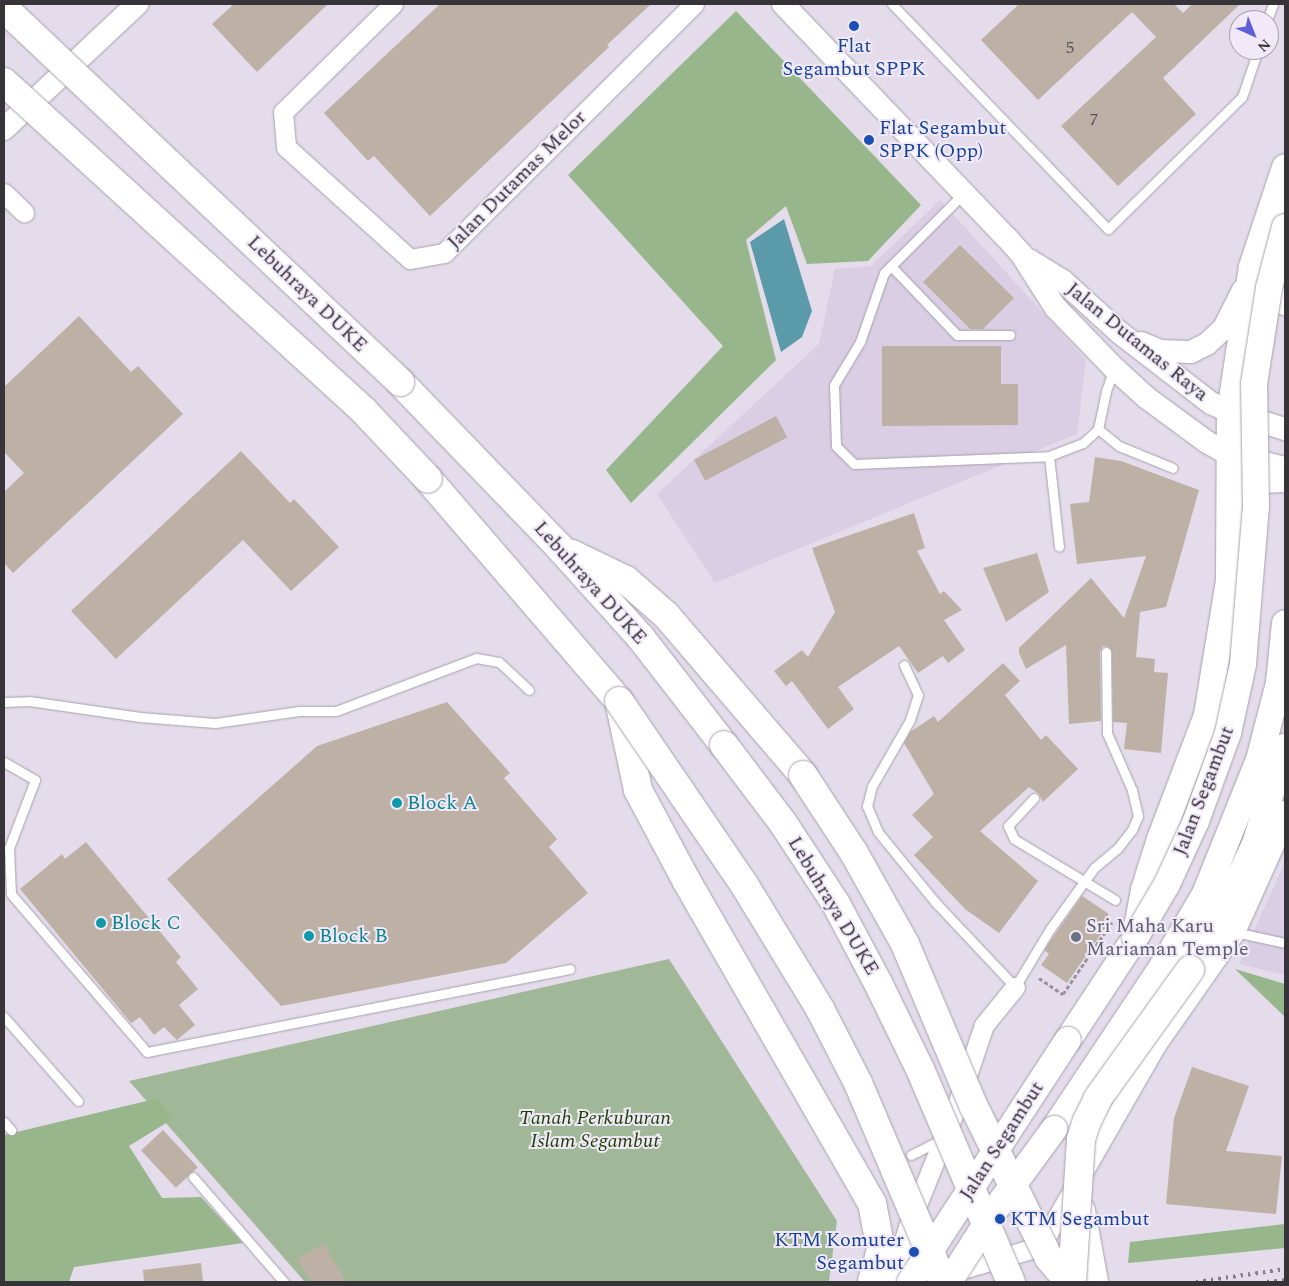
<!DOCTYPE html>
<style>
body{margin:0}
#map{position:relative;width:1289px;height:1286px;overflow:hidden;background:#e4dceb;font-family:Spectral,serif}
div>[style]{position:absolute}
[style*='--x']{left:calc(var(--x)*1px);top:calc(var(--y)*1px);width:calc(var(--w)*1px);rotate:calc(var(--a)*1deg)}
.built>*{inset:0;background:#d9cee3}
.green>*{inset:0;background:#a1b898}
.forest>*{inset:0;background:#98b68b}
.water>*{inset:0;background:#5b9aa9}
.building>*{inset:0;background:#bdb1a6;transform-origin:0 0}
.path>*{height:3px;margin-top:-1.5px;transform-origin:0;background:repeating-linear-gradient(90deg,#99939e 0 4px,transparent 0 6.5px)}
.roads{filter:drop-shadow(0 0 1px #a7a0ae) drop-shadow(0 0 1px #a7a0ae)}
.service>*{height:9px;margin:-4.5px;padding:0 4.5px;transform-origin:4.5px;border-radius:4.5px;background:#fff}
.minor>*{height:19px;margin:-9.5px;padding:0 9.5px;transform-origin:9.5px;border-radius:9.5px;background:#fff}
.tertiary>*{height:22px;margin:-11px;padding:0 11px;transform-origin:11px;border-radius:11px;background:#fff}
.secondary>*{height:26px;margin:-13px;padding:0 13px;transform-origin:13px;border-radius:13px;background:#fff}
.motorway>*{height:28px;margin:-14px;padding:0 14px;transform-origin:14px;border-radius:14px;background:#fff}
.rail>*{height:4px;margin-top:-2px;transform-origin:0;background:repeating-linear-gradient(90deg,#827d87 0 2.5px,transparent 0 7.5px)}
.bridges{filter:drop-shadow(0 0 1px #a7a0ae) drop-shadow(0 0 1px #a7a0ae)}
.secondary-bridge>*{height:26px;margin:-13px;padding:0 13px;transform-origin:13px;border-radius:13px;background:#fff}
.motorway-bridge>*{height:28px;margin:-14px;padding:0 14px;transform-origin:14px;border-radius:14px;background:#fff}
.dots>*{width:14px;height:14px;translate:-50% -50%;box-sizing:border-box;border:2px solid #f1e9f8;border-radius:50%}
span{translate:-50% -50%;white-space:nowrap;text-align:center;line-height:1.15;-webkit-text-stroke:4px #f1e9f8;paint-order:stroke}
.number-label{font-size:18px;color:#585254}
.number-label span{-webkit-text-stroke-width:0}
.transit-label{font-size:20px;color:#164399}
.left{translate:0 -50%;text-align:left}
.right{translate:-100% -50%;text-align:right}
.street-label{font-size:20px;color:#363339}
.culture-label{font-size:20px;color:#0d838f}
.worship-label{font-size:20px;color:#5b616d}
.park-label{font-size:20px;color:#193f00;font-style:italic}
.frame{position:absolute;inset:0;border:5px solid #363339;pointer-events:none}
.north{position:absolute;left:1229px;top:10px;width:50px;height:50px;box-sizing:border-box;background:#f1e9f8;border:1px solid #a6a0ac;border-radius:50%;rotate:136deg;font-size:14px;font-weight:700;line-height:20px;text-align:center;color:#363339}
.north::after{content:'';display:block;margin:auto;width:18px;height:22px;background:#5f5ed6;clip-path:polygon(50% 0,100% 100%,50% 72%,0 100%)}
</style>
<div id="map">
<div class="built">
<div style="clip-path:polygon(940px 200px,1086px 360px,1077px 434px,715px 583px,657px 494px,819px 344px,835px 269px,871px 266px)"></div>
<div style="clip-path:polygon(1285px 862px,1285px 975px,1239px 964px)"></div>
</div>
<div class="green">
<div style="clip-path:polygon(669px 959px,837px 1221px,829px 1281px,305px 1282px,129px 1081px)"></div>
</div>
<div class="forest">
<div style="clip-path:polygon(736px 11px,921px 205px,868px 261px,807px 264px,786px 206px,746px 240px,776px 360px,631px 503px,606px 470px,723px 346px,568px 175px)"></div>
<div style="clip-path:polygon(1235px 969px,1285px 984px,1285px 1017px)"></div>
<div style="clip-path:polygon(159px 1098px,171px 1120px,129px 1146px,162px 1198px,201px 1197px,243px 1243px,74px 1267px,69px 1282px,4px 1282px,4px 1135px)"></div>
<div style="clip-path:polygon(1285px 1224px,1285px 1248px,1128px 1263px,1130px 1242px)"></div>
</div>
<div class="water">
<div style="clip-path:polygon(784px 219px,812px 311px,802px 337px,781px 352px,750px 242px)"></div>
</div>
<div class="building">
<div style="clip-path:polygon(234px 4px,328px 4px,257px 72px,212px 24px)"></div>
<div style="clip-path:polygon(440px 4px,651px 4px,607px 45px,609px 47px,430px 216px,374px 156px,368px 161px,324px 113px)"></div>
<div style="clip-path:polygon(1019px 4px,1174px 4px,1183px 13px,1192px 4px,1240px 4px,1163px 78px,1196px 114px,1118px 186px,1061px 126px,1156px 37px,1132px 12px,1038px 100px,981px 40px)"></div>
<div style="clip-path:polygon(960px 245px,1014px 298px,983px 329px,970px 329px,923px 282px)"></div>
<div style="clip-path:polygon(79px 316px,131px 372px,138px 366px,183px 414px,13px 573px,4px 563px,4px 492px,24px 473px,4px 452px,4px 387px)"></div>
<div style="clip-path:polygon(882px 346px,1001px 346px,1001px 384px,1018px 384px,1018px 425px,882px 426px)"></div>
<div style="left:776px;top:416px;width:24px;height:93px;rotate:62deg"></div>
<div style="clip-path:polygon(241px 451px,290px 503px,294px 499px,339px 547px,291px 591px,243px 540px,116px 659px,71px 611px)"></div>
<div style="clip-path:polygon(1095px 457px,1121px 461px,1199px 490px,1166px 607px,1140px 612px,1136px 657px,1155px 659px,1154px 672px,1168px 673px,1161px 753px,1124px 749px,1127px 723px,1113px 722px,1112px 652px,1109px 647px,1103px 646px,1100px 652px,1101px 721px,1069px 724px,1066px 645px,1026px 669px,1019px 653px,1019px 648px,1091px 578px,1124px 618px,1146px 556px,1077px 564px,1070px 504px,1089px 502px)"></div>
<div style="clip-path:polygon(914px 513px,925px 548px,917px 551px,940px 594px,944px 591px,962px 610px,944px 620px,965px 650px,948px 663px,943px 656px,918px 673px,899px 646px,838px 687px,854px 709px,828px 729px,792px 681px,786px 686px,774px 671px,802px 650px,808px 657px,835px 612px,812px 548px)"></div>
<div style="clip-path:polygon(1037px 553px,1049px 592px,1006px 622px,983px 568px)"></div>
<div style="clip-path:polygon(1003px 663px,1020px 681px,1005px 695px,1041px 740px,1046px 735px,1078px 769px,1043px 802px,1039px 794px,1029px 787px,980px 831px,1038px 881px,999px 933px,965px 909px,914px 855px,933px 837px,912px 815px,934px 794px,904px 743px,910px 732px,934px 716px,938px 722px)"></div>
<div style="clip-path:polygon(447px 702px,510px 773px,504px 778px,557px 839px,549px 847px,588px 893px,506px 963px,281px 1006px,167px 879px,317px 746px)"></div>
<div style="clip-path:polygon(86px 842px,181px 957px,176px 962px,198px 989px,179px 1005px,195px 1025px,177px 1040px,164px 1027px,154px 1035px,140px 1017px,131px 1023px,20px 889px,62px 854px,65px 859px)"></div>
<div style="clip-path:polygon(1082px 896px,1109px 914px,1104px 921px,1108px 924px,1067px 983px,1041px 965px,1049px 954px,1044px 950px)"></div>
<div style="clip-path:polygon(1192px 1067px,1249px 1086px,1226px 1151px,1282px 1156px,1276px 1214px,1166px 1204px,1174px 1118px)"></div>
<div style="left:163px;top:1130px;width:51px;height:30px;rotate:47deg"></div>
<div style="clip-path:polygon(324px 1244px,346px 1282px,311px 1282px,297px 1259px)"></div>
<div style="clip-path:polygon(201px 1263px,203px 1282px,144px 1282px,143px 1270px)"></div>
</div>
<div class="path">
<div style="--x:1039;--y:978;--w:29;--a:34"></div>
<div style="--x:1063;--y:994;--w:87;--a:-55.8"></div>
</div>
<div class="roads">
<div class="service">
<div style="--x:892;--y:4;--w:312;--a:46.2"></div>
<div style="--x:1108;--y:229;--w:188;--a:-44.6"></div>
<div style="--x:1242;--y:97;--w:50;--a:-71.2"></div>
<div style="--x:1267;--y:20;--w:17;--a:-69"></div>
<div style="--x:963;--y:194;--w:112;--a:135"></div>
<div style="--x:884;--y:273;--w:73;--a:109.2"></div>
<div style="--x:860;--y:342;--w:50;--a:121.2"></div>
<div style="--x:834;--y:385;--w:61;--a:88.1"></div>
<div style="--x:836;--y:446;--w:25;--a:45"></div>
<div style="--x:854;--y:464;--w:195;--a:-2.3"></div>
<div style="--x:1049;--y:456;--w:36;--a:-21"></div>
<div style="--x:1083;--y:443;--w:21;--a:-43"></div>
<div style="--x:1098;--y:429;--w:39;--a:-78"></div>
<div style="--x:1106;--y:391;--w:23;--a:-70"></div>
<div style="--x:891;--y:266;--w:95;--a:46.3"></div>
<div style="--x:957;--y:335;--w:53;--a:0"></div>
<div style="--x:1098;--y:429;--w:27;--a:39"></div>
<div style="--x:1119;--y:446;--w:58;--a:22.2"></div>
<div style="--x:1049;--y:456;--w:91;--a:83.7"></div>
<div style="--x:904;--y:665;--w:33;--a:65"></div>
<div style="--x:918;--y:695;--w:26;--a:108"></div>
<div style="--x:910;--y:720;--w:76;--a:119.9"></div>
<div style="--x:872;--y:786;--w:21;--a:104"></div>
<div style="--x:867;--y:806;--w:28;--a:67"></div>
<div style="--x:878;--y:832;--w:90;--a:50.8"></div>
<div style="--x:935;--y:902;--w:117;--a:46.7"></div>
<div style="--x:1015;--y:987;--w:68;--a:-58.9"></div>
<div style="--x:1050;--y:929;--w:75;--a:-54.2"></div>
<div style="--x:1094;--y:868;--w:30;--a:-40"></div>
<div style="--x:1117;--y:849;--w:24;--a:-52"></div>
<div style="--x:1132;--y:830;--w:15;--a:-67"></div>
<div style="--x:1138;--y:816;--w:27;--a:-103"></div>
<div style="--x:1132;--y:790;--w:62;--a:-113.7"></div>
<div style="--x:1107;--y:733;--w:81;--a:-90.7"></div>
<div style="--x:4;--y:702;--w:25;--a:-2"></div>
<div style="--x:29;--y:701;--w:112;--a:8.2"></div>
<div style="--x:140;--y:717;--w:75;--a:4.6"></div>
<div style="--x:215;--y:723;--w:85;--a:-8.1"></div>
<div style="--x:299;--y:711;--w:37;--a:0"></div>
<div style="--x:336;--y:711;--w:150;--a:-20.7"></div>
<div style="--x:476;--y:658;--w:23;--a:10"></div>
<div style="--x:499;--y:662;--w:41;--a:43"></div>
<div style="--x:4;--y:762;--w:36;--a:30"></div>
<div style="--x:35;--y:780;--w:73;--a:110.9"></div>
<div style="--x:9;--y:848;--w:46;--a:87.5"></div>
<div style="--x:11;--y:894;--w:208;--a:49.3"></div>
<div style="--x:147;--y:1052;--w:431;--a:-11.1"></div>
<div style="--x:1034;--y:798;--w:38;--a:133"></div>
<div style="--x:1008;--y:826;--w:14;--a:65"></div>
<div style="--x:1014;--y:839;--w:118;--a:31.1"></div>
<div style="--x:1235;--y:932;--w:51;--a:12.4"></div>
<div style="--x:4;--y:1017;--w:112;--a:48.6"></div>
<div style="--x:4;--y:1122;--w:11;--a:49"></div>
<div style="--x:911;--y:1155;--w:34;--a:-27"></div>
<div style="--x:193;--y:1177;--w:139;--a:49.1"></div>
</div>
<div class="minor">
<div style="--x:393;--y:4;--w:154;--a:135.5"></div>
<div style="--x:283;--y:112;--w:35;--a:85"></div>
<div style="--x:286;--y:147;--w:167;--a:42.1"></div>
<div style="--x:410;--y:259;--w:35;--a:-10"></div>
<div style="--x:444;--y:253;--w:353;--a:-44.9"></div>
<div style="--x:4;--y:193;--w:28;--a:44"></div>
<div style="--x:949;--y:1273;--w:85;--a:-16.3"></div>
<div style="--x:1031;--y:1249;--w:23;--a:-43"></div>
<div style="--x:1048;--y:1233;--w:217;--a:-60.1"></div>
<div style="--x:1156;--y:1045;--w:138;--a:-55"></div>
<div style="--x:1235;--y:932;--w:107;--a:-65.8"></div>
<div style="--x:1279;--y:834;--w:25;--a:-76"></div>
<div style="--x:891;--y:1282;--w:58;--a:-72.8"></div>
<div style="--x:908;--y:1227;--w:131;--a:-68.1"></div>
<div style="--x:957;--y:1105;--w:84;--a:-71.4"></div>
<div style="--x:984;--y:1025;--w:49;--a:-50.8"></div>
</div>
<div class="tertiary">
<div style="--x:783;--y:4;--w:323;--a:46.3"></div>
<div style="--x:1006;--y:237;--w:24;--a:48"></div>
<div style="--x:1022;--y:255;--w:62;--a:57.6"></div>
<div style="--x:1055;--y:307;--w:85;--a:46"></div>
<div style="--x:1114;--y:368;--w:45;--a:42.3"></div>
<div style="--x:1147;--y:398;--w:74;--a:36.3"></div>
<div style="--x:1207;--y:442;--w:24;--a:30"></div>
<div style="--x:1228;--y:454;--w:59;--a:13.8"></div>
<div style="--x:4;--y:129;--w:183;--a:-43.2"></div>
<div style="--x:1029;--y:260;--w:40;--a:32"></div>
<div style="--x:1063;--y:281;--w:77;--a:42.4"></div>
<div style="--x:1120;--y:333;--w:115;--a:37.6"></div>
<div style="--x:1211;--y:403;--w:21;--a:25"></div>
<div style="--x:1230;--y:412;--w:58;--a:17.2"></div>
<div style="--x:1141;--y:343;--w:21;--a:23"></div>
<div style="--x:1160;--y:351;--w:31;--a:2"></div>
<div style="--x:1191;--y:352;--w:18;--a:-27"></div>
<div style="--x:1207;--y:344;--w:23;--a:-43"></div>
<div style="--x:1224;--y:328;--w:42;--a:-63.4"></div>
</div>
<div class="secondary">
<div style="--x:1261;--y:272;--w:8;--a:90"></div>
<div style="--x:1261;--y:280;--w:21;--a:51"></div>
<div style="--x:1274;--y:296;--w:13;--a:29"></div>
<div style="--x:1236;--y:493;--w:27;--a:-28"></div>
<div style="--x:1260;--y:480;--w:25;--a:-2"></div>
<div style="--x:1174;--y:987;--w:23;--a:-47"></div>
<div style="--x:1190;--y:970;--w:81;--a:-61.2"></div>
<div style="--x:1229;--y:899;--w:61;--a:-64.7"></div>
<div style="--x:1255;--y:844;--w:102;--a:-72.8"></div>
<div style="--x:1068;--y:1040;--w:122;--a:-56.7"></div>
<div style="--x:1135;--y:938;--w:49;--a:-79.4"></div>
<div style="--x:1144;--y:890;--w:53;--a:-72.6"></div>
<div style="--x:1160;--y:839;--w:133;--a:-69.2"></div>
<div style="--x:1207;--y:715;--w:136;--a:-80.7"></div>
<div style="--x:1229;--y:581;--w:169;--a:-89.7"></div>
<div style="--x:1230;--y:412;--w:147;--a:-81.4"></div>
<div style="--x:1252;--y:267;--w:105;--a:-71.7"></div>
<div style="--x:1054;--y:1129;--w:195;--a:-56.3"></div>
<div style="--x:1162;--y:967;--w:85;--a:-59.5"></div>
<div style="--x:1205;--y:894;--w:144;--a:-68.1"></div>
<div style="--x:1259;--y:760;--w:80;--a:-75.4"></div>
<div style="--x:1279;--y:683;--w:60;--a:-84.3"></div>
</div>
<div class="motorway">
<div style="--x:400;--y:382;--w:232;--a:46"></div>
<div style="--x:561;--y:549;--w:120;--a:48"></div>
<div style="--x:641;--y:638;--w:135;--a:52.2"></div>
<div style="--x:428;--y:479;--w:293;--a:49.3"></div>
<div style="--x:619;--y:701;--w:91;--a:77.9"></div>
<div style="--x:638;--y:790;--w:102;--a:61.9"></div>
<div style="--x:686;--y:880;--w:373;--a:60.1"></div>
<div style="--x:872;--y:1203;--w:48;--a:79.2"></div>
<div style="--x:881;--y:1250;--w:33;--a:106"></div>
<div style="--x:572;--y:554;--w:60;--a:25.7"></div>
<div style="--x:626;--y:580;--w:53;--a:41.2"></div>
<div style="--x:666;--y:615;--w:211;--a:49.4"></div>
<div style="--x:1081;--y:1211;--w:72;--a:79.6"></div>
</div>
</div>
<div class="rail">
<div style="--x:1196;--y:1282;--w:90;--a:-8.3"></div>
<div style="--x:1267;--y:1282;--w:18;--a:-6"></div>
</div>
<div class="bridges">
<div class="secondary-bridge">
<div style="--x:1135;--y:938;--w:63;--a:-59.3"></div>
<div style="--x:1167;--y:884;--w:69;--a:-65.3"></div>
<div style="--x:1196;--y:821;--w:94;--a:-70"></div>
<div style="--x:1228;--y:733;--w:71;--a:-77.7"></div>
<div style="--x:1243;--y:664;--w:158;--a:-85.3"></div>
<div style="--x:1256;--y:507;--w:123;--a:-90.9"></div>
<div style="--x:1254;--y:384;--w:97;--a:-81.1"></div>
<div style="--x:1269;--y:288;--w:63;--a:-75.3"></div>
<div style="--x:910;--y:1282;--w:289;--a:-56.9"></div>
<div style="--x:949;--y:1282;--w:89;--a:-57.4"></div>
<div style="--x:997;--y:1207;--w:97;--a:-53.8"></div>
</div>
<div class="motorway-bridge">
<div style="--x:4;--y:8;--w:545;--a:43.36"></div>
<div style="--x:4;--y:82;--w:488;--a:42.4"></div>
<div style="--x:364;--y:411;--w:93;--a:46.7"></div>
<div style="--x:619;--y:701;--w:224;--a:55.7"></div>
<div style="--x:745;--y:886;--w:144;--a:58.6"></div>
<div style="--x:820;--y:1009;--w:83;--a:62.8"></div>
<div style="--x:858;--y:1083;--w:216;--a:66.9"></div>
<div style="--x:724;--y:745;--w:98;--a:52.9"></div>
<div style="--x:783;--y:823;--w:97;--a:56.8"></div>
<div style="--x:836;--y:904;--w:89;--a:62"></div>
<div style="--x:878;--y:983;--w:96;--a:64"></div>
<div style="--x:920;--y:1069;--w:232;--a:66.9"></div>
<div style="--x:803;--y:775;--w:93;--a:56.8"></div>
<div style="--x:854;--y:853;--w:104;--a:60.7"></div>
<div style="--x:905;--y:944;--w:177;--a:67.1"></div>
<div style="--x:974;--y:1107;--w:169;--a:63.6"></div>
<div style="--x:1049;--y:1258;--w:31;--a:50"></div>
<div style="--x:1072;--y:1282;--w:143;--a:-86.4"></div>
<div style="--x:1081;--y:1139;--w:19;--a:-72"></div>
<div style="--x:1087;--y:1121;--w:25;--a:-64"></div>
<div style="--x:1098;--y:1098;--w:158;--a:-54.3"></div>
</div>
</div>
<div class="dots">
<div style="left:854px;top:26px;background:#1a4fb4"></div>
<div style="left:869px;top:140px;background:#1a4fb4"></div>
<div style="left:397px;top:803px;background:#0f9aa8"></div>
<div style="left:101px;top:923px;background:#0f9aa8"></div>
<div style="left:309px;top:936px;background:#0f9aa8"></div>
<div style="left:1076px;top:937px;background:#6b7280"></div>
<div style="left:1000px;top:1219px;background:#1a4fb4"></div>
<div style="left:914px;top:1252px;background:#1a4fb4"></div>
</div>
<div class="number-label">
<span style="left:1070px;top:48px">5</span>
<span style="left:1094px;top:120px">7</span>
</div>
<div class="transit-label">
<span style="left:854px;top:58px">Flat<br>Segambut SPPK</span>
<span class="left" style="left:879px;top:140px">Flat Segambut<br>SPPK (Opp)</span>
<span class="left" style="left:1010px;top:1219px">KTM Segambut</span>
<span class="right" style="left:904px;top:1252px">KTM Komuter<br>Segambut</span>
</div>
<div class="street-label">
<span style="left:517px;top:180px;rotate:-45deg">Jalan Dutamas Melor</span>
<span style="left:307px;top:294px;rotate:44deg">Lebuhraya DUKE</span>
<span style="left:1137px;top:342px;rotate:39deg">Jalan Dutamas Raya</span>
<span style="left:590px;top:583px;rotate:48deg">Lebuhraya DUKE</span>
<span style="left:1204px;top:791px;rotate:-69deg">Jalan Segambut</span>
<span style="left:833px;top:906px;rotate:59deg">Lebuhraya DUKE</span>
<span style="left:1002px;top:1141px;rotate:-57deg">Jalan Segambut</span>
</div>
<div class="culture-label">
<span class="left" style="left:407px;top:803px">Block A</span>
<span class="left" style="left:111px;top:923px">Block C</span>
<span class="left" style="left:319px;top:936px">Block B</span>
</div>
<div class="worship-label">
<span class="left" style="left:1086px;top:938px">Sri Maha Karu<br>Mariaman Temple</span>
</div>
<div class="park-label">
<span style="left:595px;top:1130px">Tanah Perkuburan<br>Islam Segambut</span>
</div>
<div class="frame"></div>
<div class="north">N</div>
</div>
